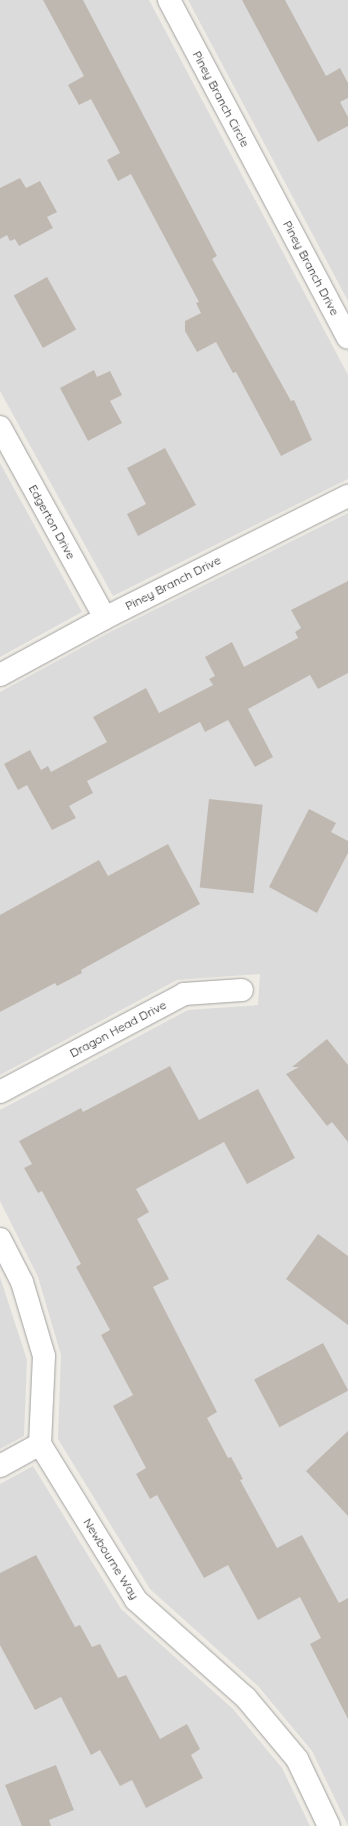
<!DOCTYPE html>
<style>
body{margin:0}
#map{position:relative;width:348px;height:1826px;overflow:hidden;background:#eeece4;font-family:Quicksand,sans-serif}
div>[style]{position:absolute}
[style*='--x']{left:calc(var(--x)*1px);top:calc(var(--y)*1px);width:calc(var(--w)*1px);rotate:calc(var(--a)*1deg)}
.residential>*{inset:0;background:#dcdbdb}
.building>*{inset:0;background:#bfb8b1;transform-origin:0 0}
.roads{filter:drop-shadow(0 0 1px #a2a2a2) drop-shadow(0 0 1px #a2a2a2)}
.minor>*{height:22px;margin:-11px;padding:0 11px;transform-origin:11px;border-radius:11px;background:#fff}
span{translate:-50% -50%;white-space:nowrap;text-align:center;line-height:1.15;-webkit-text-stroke:3.5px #fff;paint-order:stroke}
.street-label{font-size:12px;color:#1e1e1e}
</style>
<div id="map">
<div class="residential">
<div style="clip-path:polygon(0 0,149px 0,348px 375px,348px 479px,113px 596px,0 391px)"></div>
<div style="clip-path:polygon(188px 0,348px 0,348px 301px)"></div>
<div style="clip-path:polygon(0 463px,82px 612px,0 657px)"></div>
<div style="clip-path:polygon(348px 513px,348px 1826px,312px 1751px,258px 1686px,150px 1589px,58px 1439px,61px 1355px,38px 1277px,0 1201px,0 1110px,188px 1010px,258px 1005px,260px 974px,177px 980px,0 1075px,0 692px,112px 631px)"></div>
<div style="clip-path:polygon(0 1277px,27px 1360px,24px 1436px,0 1449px)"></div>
<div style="clip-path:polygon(33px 1466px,121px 1609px,233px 1709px,282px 1768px,310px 1826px,0 1826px,0 1484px)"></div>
</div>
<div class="building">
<div style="clip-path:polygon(43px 0,83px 0,217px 256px,212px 259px,291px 401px,294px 400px,312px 440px,281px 456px,236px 372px,233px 373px,216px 342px,197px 352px,185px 331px,185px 321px,201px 313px,196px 303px,199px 302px,131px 174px,118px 181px,107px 160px,120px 153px,91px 99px,79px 105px,68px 85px,84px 76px)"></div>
<div style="clip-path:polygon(242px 0,285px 0,326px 76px,340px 68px,348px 83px,348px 98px,340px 102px,348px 117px,348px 126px,318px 142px)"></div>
<div style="clip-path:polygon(20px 178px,26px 188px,40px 181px,57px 212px,47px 217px,53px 228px,19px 246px,15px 239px,10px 241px,7px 235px,0 239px,0 188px)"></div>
<div style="left:47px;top:277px;width:60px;height:38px;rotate:61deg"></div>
<div style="clip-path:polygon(94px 370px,97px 377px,110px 371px,122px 395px,110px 401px,122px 423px,88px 441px,60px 388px)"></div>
<div style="clip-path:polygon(165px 448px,196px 505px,138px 536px,127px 514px,146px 504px,127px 468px)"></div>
<div style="clip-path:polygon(348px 581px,348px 673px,318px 689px,310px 675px,248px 709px,273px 757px,255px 767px,228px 720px,205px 732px,200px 722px,87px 781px,93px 793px,69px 806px,76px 818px,52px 830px,27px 785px,18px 790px,4px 764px,30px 750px,41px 770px,48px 766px,51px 772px,107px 742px,93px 717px,146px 688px,159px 713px,213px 685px,209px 679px,215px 676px,205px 657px,232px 642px,244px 667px,298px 638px,295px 632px,301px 628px,291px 610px)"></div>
<div style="left:209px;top:799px;width:54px;height:89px;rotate:6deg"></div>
<div style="clip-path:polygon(309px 809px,336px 823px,331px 832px,348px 841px,348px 853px,317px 913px,269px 887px)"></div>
<div style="clip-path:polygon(168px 844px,200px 904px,81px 970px,82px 973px,57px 986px,55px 983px,0 1012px,0 915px,99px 860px,108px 876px)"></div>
<div style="clip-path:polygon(327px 1039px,348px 1065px,348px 1142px,332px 1122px,327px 1126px,286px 1074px,299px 1067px,292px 1067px)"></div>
<div style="clip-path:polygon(170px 1066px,199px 1120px,258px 1089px,295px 1158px,247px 1184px,224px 1142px,136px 1189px,149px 1212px,137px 1219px,169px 1279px,153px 1287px,217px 1412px,207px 1418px,228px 1458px,231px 1457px,243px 1479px,240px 1480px,277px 1548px,302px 1535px,339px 1603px,348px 1598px,348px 1719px,310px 1644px,321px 1638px,300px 1597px,258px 1620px,228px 1565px,204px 1578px,157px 1495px,150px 1499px,136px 1474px,146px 1468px,113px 1406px,133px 1395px,101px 1335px,110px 1330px,76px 1267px,81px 1264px,42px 1191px,38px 1193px,24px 1168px,32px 1164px,19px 1141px,81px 1108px,83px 1112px)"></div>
<div style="clip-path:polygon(318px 1234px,348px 1256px,348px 1325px,286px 1279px)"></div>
<div style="left:323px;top:1343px;width:54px;height:78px;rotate:62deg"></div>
<div style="clip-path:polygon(348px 1431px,348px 1516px,306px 1471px)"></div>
<div style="clip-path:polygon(36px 1555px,75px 1627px,80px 1625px,92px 1647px,100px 1644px,118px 1678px,126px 1675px,160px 1739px,187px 1724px,200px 1749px,191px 1755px,203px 1778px,146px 1808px,132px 1780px,120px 1786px,100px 1750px,91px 1755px,61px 1697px,35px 1710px,0 1645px,0 1573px)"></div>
<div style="clip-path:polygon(56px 1765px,74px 1810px,49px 1820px,51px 1826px,22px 1826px,5px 1785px)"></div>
</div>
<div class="roads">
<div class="minor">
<div style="--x:169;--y:0;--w:382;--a:62.1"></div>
<div style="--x:0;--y:427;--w:218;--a:61.2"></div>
<div style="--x:0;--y:675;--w:119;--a:-28.5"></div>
<div style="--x:105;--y:618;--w:272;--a:-26.7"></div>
<div style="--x:0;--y:1092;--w:208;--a:-28"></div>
<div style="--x:184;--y:994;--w:58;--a:-3.9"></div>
<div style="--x:0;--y:1239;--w:48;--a:62.9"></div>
<div style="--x:22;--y:1282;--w:77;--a:73.4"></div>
<div style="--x:44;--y:1356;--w:88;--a:92.6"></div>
<div style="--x:40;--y:1444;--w:183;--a:58.4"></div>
<div style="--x:136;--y:1600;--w:147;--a:41.7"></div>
<div style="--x:246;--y:1698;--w:80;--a:50.1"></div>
<div style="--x:297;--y:1759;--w:74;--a:64.5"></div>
<div style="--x:0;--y:1466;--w:46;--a:-28.8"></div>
</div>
</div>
<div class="street-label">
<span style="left:221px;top:99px;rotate:62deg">Piney Branch Circle</span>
<span style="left:311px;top:268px;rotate:62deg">Piney Branch Drive</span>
<span style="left:52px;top:522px;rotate:61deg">Edgerton Drive</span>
<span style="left:173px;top:583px;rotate:-27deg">Piney Branch Drive</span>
<span style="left:118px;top:1029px;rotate:-28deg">Dragon Head Drive</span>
<span style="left:111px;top:1559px;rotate:58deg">Newbourne Way</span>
</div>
</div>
